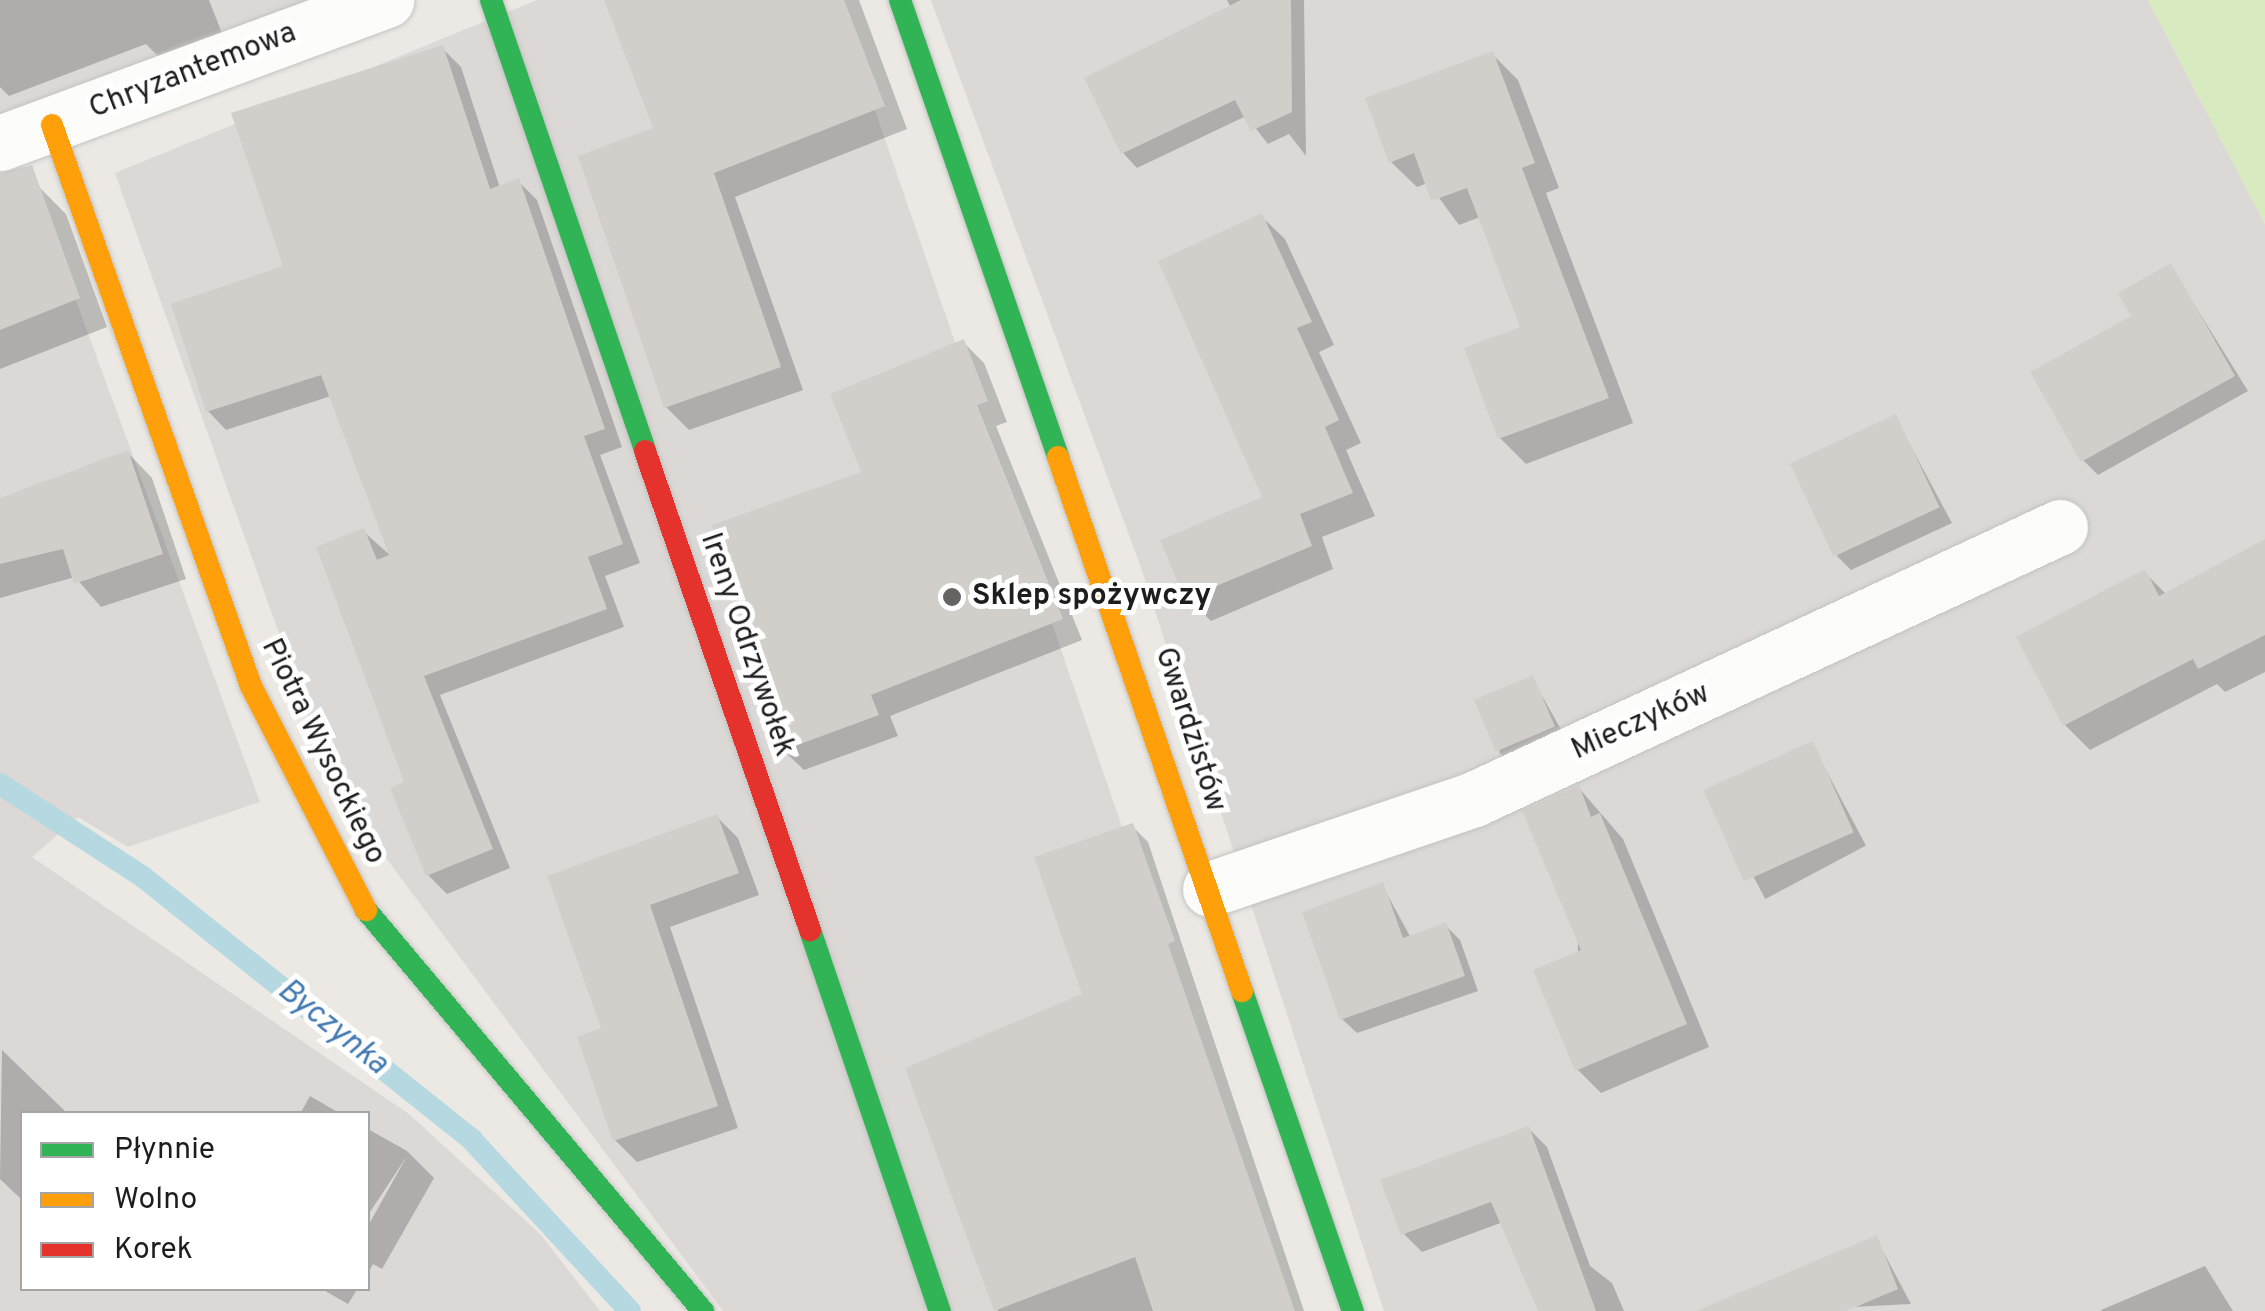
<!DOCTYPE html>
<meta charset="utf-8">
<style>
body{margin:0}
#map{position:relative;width:2265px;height:1311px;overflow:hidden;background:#ece9e4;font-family:Overpass,sans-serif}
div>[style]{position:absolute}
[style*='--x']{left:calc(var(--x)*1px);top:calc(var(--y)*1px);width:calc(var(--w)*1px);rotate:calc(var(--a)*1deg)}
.residential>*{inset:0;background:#dbd8d6}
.grass>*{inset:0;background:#d8ebc0}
.shadow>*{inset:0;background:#0003;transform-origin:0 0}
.stream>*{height:22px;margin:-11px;padding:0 11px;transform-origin:11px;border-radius:11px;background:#b5d8e1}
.building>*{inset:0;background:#d2cfcb;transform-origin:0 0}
.roads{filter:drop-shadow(0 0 2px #c4c3c1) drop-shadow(0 0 2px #c4c3c1)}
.street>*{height:55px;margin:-27.5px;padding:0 27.5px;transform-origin:27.5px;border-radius:27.5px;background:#fcfcfb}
.fast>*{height:22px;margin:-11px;padding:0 11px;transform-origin:11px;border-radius:11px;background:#30b455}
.slow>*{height:22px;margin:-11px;padding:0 11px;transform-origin:11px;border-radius:11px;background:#ff9f0a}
.jam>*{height:22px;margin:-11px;padding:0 11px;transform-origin:11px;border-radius:11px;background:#e5322d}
.dots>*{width:28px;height:28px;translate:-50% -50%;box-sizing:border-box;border:5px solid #fff;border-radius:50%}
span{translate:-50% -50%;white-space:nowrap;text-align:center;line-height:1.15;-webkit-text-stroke:10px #fff;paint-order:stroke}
.street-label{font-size:30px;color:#1d1d1d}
.poi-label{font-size:30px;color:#1d1d1d;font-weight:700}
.left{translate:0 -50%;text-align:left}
.water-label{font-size:32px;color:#437ab2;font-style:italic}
.legend{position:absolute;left:20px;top:1111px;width:350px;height:180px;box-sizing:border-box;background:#fff;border:2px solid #a5a5a5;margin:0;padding:12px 18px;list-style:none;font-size:30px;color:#1d1d1d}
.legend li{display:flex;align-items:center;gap:20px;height:50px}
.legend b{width:50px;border:2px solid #a5a5a5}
</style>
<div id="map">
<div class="residential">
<div style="clip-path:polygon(0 0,386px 0,0 143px)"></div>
<div style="clip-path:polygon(537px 0,837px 0,1289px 1311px,723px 1311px,334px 788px,115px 173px)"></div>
<div style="clip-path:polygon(931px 0,2148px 0,2265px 224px,2265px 1311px,1384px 1311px,1140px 565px)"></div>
<div style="clip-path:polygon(evenodd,34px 186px,260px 802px,128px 847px,78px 817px,32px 857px,409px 1114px,541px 1235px,600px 1311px,0 1311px,0 199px,34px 186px,22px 1114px,368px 1114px,368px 1288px,22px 1288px,22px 1114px)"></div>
</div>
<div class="grass">
<div style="clip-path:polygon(2148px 0,2265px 0,2265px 224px)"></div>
</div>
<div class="shadow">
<div style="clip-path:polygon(0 0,209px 0,227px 46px,171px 69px,146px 44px,9px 96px,0 87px)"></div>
<div style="clip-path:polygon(606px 0,859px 0,907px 129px,735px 197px,803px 390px,689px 430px,666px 407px,656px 129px)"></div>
<div style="clip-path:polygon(1227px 0,1304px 0,1306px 156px,1289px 134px,1268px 144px,1246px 116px,1137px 168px,1123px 153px,1231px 8px)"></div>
<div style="clip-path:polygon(442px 48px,461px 67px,500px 188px,518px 181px,537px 200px,622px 447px,600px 455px,640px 563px,605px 576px,624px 627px,440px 695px,510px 868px,447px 894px,428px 875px,363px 531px,392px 557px,331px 396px,226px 430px,208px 411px,286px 267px)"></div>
<div style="clip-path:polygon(1492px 54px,1518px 80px,1559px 188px,1546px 193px,1633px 423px,1526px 464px,1500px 438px,1523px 328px,1480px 217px,1459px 225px,1428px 183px,1417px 187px,1391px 162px)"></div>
<div style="clip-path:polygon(38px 186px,66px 214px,107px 327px,0 369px,0 200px)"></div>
<div style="clip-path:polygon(1261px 216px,1285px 239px,1334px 345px,1319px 352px,1361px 443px,1346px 450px,1375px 516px,1322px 537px,1333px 569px,1211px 621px,1187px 597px,1265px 498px)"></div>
<div style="clip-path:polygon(2171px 267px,2248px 391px,2098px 475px,2083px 460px,2134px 317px)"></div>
<div style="clip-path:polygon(963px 342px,984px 363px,1007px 422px,996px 426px,1082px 640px,890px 716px,898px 736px,804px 770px,783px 750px,864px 473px)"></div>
<div style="clip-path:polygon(1895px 417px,1952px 523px,1851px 570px,1837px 556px)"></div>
<div style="clip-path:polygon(128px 453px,152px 478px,186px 579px,101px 607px,75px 577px,0 598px,0 502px)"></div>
<div style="clip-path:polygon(2265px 542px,2265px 672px,2225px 692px,2217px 684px,2090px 750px,2065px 725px,2020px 638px,2144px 572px,2167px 595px)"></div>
<div style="clip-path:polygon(1532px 678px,1568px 742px,1514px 767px,1499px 752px)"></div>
<div style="left:1812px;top:744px;width:115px;height:114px;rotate:62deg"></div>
<div style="clip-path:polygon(1579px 788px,1623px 839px,1709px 1047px,1601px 1093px,1577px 1069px)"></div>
<div style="clip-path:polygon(717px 817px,738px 838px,759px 895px,670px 927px,738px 1128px,637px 1162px,615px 1140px,605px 1030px,550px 877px)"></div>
<div style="clip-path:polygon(1132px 826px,1148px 842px,1304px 1311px,998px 1311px,909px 1070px,1085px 996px)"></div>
<div style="clip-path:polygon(1382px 885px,1411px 938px,1445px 925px,1460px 940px,1478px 991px,1357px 1033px,1342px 1019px)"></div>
<div style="clip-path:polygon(2px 1050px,68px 1114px,22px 1114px,22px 1200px,0 1179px)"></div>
<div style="clip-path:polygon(310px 1096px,341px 1114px,300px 1114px)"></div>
<div style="clip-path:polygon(368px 1129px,407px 1151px,434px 1178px,382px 1269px,373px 1264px,368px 1273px,368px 1226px,407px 1156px,368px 1215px)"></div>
<div style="clip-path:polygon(1529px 1129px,1547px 1147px,1590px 1266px,1612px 1283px,1624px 1311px,1541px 1311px,1503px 1222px,1422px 1252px,1404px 1234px)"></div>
<div style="clip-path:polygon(1876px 1238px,1911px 1304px,1775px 1311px)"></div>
<div style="clip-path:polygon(2205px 1266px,2233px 1311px,2102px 1311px,2101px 1310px)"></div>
<div style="clip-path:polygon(320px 1288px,358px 1288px,348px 1304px)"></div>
</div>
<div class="stream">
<div style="--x:0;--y:784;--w:171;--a:33"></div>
<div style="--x:143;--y:877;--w:421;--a:38.6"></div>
<div style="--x:472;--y:1140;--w:233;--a:47.3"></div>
</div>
<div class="building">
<div style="clip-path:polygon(604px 0,844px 0,885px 106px,714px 173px,781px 367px,664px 408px,578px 156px,653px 128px)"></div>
<div style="clip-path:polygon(1241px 0,1291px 0,1292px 112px,1251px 131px,1235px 100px,1121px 154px,1084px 78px)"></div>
<div style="clip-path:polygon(443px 45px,490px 189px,519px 178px,605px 429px,584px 436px,623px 544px,588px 557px,607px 609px,424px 676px,493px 849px,426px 876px,390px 788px,404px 782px,316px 547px,364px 528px,377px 560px,389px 555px,321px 375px,206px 412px,171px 304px,283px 266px,231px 113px)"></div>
<div style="clip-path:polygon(1493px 51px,1535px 163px,1522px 168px,1609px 398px,1498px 439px,1464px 348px,1520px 327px,1467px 188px,1431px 201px,1414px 153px,1389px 163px,1365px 98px)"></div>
<div style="clip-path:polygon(32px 165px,80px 298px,0 330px,0 173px)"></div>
<div style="clip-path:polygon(1262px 213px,1312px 322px,1297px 328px,1339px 420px,1325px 427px,1353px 493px,1300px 514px,1312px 546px,1185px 599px,1160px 540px,1262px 497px,1158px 261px)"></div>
<div style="clip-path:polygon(2171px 263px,2235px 376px,2081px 462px,2030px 372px,2131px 316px,2118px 293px)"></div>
<div style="clip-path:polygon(964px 339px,988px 401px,977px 405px,1063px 619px,871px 695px,879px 715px,781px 751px,712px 525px,861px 472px,830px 394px)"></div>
<div style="left:1896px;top:414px;width:103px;height:117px;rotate:65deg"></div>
<div style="clip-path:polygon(128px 450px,163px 554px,74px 584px,63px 549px,0 564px,0 498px)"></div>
<div style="clip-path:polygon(2265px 539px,2265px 635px,2198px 669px,2193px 659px,2063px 726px,2016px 637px,2145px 569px,2159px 596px)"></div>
<div style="left:1533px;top:675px;width:56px;height:64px;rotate:67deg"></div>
<div style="left:1813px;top:741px;width:100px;height:120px;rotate:66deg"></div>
<div style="clip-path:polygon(1579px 785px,1591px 817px,1600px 813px,1687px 1024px,1575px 1071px,1533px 970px,1581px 950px,1522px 811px)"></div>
<div style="clip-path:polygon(717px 814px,739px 873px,650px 905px,718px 1106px,613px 1141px,577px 1037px,601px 1028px,547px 876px)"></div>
<div style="clip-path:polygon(1133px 823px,1175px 941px,1168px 944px,1295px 1311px,1153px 1311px,1135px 1257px,994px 1311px,905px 1068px,1082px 994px,1034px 857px)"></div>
<div style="clip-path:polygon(1383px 882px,1403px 938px,1446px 922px,1465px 976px,1340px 1020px,1302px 912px)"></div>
<div style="clip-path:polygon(1529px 1126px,1596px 1311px,1538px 1311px,1491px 1202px,1401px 1235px,1380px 1180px)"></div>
<div style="clip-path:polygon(1877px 1235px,1898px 1289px,1846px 1311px,1696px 1311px)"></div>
</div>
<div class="roads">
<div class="street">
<div style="--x:0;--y:143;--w:412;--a:-20.3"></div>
<div style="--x:1210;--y:889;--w:279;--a:-18.8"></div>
<div style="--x:1474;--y:799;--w:646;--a:-24.9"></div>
</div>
<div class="fast">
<div style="--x:491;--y:0;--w:477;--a:71.1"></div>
<div style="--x:900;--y:0;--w:484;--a:70.9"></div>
<div style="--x:366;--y:910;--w:524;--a:49.96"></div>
<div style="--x:810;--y:930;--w:403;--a:71.2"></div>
<div style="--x:1242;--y:991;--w:339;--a:70.9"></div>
</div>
<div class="slow">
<div style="--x:52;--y:125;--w:595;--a:70.47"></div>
<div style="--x:251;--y:686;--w:252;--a:62.8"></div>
<div style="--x:1058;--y:457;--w:565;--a:70.99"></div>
</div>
<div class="jam">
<div style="--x:645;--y:451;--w:507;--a:70.99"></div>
</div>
</div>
<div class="dots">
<div style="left:952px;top:597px;background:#656463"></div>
</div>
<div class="street-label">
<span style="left:193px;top:72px;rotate:-21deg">Chryzantemowa</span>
<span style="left:746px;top:645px;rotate:71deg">Ireny Odrzywołek</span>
<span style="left:1641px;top:723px;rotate:-24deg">Mieczyków</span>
<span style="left:1189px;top:730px;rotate:72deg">Gwardzistów</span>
<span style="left:322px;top:752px;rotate:64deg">Piotra Wysockiego</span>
</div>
<div class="poi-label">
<span class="left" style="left:972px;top:597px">Sklep spożywczy</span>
</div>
<div class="water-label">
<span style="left:332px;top:1028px;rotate:39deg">Byczynka</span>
</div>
<ul class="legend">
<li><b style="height:12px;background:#30b455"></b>Płynnie</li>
<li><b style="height:12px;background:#ff9f0a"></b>Wolno</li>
<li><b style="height:12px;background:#e5322d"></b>Korek</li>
</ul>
</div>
